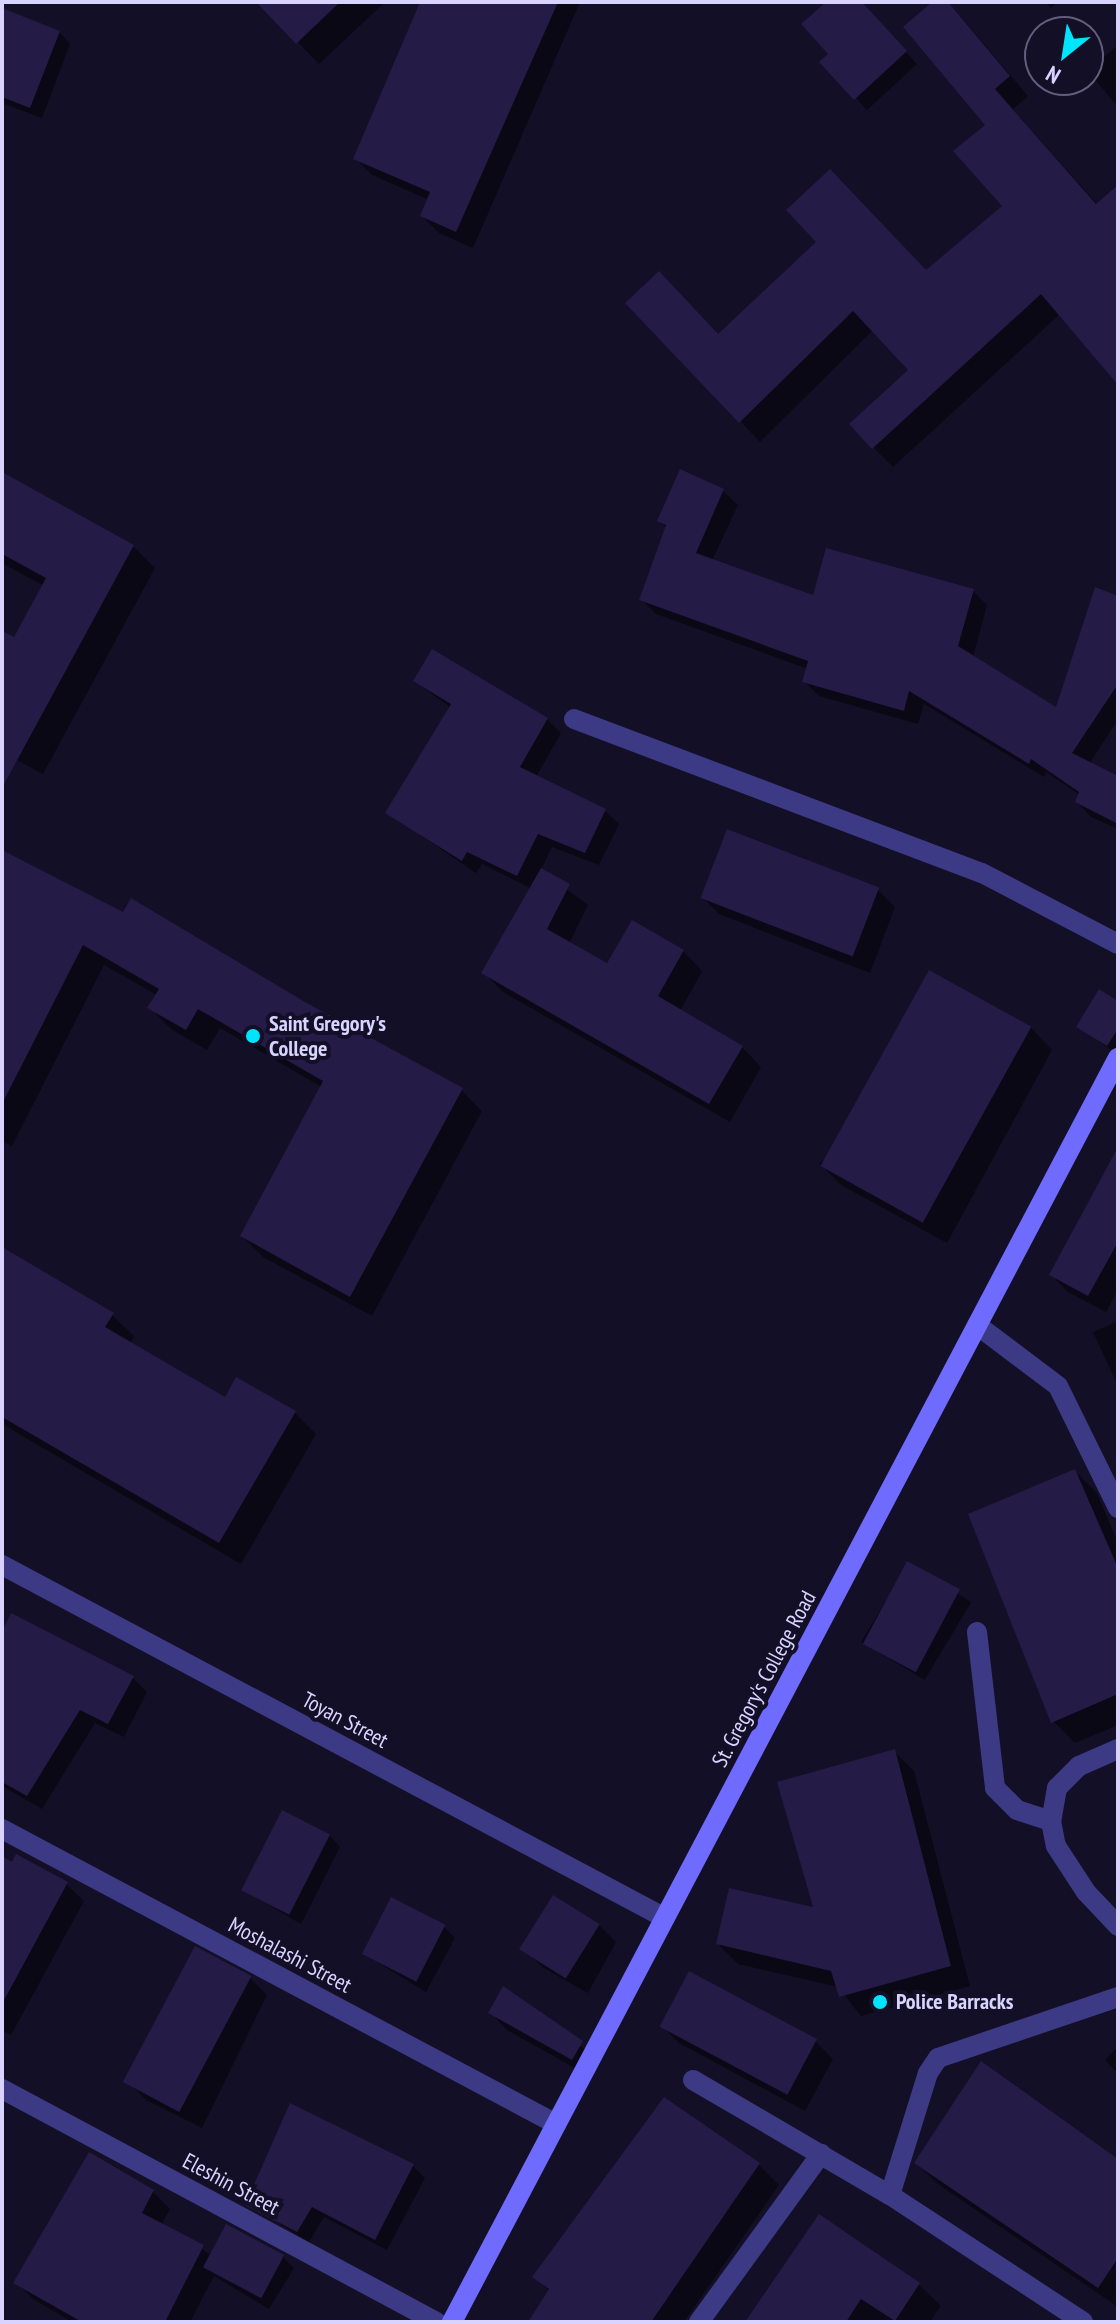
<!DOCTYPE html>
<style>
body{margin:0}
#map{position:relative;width:1120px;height:2324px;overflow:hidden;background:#130f26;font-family:"PT Sans Narrow",sans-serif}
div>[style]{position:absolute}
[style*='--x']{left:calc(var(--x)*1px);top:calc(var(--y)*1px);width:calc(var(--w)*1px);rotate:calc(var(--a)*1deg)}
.shadow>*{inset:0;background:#0007;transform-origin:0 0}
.building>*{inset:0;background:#241b47;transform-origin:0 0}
.street>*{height:20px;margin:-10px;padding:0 10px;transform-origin:10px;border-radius:10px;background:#3d3a85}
.secondary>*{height:20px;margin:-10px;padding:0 10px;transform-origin:10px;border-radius:10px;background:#6f6bff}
.dots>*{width:22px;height:22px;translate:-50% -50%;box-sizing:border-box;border:4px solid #130f26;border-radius:50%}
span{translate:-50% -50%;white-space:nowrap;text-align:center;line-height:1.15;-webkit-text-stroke:8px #130f26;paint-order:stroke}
.poi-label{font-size:22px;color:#d9d4ff;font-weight:700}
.left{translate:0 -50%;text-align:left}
.street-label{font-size:22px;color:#d9d4ff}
.frame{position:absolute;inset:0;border:4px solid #d9d4ff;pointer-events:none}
.north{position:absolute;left:1024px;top:16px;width:80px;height:80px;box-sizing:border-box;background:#130f26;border:2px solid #625e7d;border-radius:50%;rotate:210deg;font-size:22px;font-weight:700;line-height:32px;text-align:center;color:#d9d4ff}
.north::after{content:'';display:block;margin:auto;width:28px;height:36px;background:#00e5ff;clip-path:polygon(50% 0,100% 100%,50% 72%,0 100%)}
</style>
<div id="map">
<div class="shadow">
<div style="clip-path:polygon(259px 2px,385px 2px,319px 64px)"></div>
<div style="clip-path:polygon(422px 2px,580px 2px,473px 248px,439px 233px,422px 216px,429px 200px,372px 175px,355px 158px)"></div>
<div style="clip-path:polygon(829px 2px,859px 2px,917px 64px,867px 110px,822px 62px,831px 54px)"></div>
<div style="clip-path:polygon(936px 2px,946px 2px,961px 17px,1028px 96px,1013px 109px,1098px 205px,1118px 188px,1118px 382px,1060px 314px,893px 467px,873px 447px,911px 370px,873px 330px,760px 442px,628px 303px,719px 336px,927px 272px,1005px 207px,988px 125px)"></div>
<div style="clip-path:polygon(1045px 2px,1058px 2px,1051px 8px)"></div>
<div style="clip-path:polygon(2px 10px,59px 32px,70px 44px,42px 118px,2px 103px)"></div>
<div style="clip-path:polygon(1118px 45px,1118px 107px,1088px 71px)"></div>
<div style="clip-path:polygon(2px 475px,133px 546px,155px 568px,43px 774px,2px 752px,2px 633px,15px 640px,44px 586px,2px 563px)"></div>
<div style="clip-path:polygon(723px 491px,738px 505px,712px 561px,814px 598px,973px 591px,987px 605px,973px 657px,1058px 710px,1118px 599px,1118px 720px,1089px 764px,1118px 778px,1118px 829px,1091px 817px,1077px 802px,1080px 795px,1046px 772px,1044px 777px,924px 704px,918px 724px,819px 696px,804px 681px,808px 669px,656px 614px,641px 599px,667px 528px,659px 520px)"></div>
<div style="clip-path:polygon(415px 681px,547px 719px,561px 733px,536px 777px,605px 811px,619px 824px,599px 865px,552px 847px,541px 870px,588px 905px,569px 944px,607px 966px,683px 951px,702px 971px,680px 1011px,742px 1047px,761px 1067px,730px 1122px,503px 992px,483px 972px,532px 889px,482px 864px,476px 873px,388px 813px,451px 708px)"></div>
<div style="clip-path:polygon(2px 861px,304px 1004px,461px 1090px,482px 1111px,372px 1316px,263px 1257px,242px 1236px,322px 1087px,220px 1028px,207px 1050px,171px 1029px,150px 1008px,157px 995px,104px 965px,12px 1146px,2px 1141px)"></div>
<div style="clip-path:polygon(878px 890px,895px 907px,870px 973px,719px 914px,702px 897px)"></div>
<div style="clip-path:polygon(1118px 1003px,1118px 1055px,1078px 1026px)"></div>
<div style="clip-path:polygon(1031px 1028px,1052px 1050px,947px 1243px,841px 1185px,819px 1163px)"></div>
<div style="clip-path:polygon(1118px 1151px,1118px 1290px,1106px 1312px,1068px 1292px,1051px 1275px)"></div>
<div style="clip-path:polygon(2px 1250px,112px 1315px,134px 1336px,130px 1344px,226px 1399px,295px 1413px,316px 1434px,241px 1564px,2px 1424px)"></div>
<div style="clip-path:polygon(1118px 1321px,1118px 1386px,1093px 1332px)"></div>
<div style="clip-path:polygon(1075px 1471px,1097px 1493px,1118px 1543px,1118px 1725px,1075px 1743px,1053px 1721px)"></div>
<div style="left:908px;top:1564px;width:74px;height:91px;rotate:31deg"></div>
<div style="clip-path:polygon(2px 1636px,132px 1677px,147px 1692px,124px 1737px,95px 1723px,42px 1809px,2px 1786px)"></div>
<div style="clip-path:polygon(894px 1751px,914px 1771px,970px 1986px,861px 2016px,838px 1987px,738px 1964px,718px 1944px,816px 1910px)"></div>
<div style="clip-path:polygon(329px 1835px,340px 1847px,301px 1924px,244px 1890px)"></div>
<div style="clip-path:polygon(2px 1859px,66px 1884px,84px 1901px,11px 2035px,2px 2031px)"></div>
<div style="clip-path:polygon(599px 1925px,616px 1942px,588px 1993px,542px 1967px,525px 1950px)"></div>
<div style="clip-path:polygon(444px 1927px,455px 1938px,426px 1992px,364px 1954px)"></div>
<div style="clip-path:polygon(195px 1949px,250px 1978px,267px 1995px,202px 2128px,146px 2100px,129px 2083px)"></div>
<div style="clip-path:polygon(689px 1974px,816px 2042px,833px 2059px,805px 2111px,679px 2043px,662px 2026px)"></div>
<div style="clip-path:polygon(504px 1988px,599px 2060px,589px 2076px,507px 2030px,490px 2012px)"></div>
<div style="clip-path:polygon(1118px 2047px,1118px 2073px,1105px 2060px)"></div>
<div style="clip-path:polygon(664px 2100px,759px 2165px,779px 2185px,684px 2322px,531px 2322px,550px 2292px,535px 2277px)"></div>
<div style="clip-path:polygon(291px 2106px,413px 2166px,425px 2178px,387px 2250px,324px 2217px,309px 2242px,248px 2204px)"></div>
<div style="clip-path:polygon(89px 2155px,153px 2192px,170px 2209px,161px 2225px,210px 2254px,282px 2256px,294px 2268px,269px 2309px,214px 2276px,190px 2322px,72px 2322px,33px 2299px,16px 2282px)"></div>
<div style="clip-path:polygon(1118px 2162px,1118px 2307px,938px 2184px,916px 2163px)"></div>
<div style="clip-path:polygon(819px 2217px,919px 2285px,941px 2306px,930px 2322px,748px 2322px)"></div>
</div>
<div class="building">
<div style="clip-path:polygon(256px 2px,340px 2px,296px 44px)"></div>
<div style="clip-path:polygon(420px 2px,558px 2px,456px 232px,420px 216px,430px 192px,353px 159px)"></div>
<div style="clip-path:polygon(826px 2px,862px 2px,907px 51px,854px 100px,819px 62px,828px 54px,801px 24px)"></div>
<div style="clip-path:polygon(932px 2px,948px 2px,1010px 76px,995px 89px,1096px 204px,1118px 185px,1118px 385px,1041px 294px,872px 449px,849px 424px,908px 370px,853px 311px,739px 423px,625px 303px,659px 271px,718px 334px,816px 242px,786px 210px,830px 169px,926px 270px,1002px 206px,953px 151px,985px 125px,903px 27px)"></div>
<div style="clip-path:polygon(2px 8px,60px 31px,30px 108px,2px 97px)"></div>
<div style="clip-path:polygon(680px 469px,724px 489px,696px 553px,813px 595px,826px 548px,974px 589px,958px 646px,1056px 707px,1095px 587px,1118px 596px,1118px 684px,1072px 753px,1118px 776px,1118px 824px,1075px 802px,1079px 792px,1031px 759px,1029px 764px,909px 691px,904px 711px,802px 682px,808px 661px,639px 600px,666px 525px,657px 521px)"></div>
<div style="clip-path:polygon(2px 472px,134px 545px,2px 788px,2px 631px,14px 637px,46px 578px,2px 554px)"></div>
<div style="clip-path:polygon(432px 649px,548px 718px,520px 767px,606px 809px,585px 853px,538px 834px,517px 876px,467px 852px,462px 861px,385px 813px,451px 704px,413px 681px)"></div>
<div style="left:727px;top:829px;width:163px;height:74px;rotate:21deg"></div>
<div style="clip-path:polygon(2px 850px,123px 912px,131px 898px,305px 1002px,463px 1088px,350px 1297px,240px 1236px,323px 1081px,198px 1009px,186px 1030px,147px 1008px,159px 989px,83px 945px,2px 1104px)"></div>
<div style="clip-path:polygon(541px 868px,570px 884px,547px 929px,607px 963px,632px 920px,684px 950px,658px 996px,743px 1046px,709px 1104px,481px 973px)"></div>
<div style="left:929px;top:970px;width:117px;height:224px;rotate:29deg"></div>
<div style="clip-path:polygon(1099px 989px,1118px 1001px,1118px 1029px,1107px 1046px,1076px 1027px)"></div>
<div style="clip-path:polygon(1118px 1147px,1118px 1242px,1088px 1296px,1049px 1275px)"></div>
<div style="clip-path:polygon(2px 1247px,114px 1313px,105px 1327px,225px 1397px,236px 1377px,296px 1411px,219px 1543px,2px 1417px)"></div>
<div style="clip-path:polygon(1075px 1469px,1118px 1568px,1118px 1694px,1051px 1723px,968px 1514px)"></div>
<div style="left:907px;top:1561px;width:60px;height:94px;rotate:28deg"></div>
<div style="clip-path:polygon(11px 1613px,134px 1676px,108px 1724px,80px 1710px,27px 1796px,2px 1782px,2px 1631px)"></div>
<div style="clip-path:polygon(895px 1749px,951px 1966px,839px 1997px,831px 1971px,716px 1944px,729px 1888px,813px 1907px,777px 1782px)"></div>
<div style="left:282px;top:1810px;width:54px;height:90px;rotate:27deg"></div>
<div style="clip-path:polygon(16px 1854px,68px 1882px,2px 2004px,2px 1856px,12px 1862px)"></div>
<div style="left:553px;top:1895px;width:55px;height:64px;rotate:32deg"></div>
<div style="left:391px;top:1897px;width:61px;height:64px;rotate:27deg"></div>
<div style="left:195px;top:1946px;width:64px;height:154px;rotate:28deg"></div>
<div style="left:689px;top:1971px;width:145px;height:63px;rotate:28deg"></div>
<div style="clip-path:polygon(503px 1986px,583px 2041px,572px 2060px,488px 2013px)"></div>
<div style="clip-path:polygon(981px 2061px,1118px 2159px,1118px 2258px,1098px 2288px,914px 2163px)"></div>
<div style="clip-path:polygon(664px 2097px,760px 2163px,651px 2322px,528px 2322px,549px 2289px,532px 2277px)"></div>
<div style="clip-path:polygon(290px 2103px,414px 2164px,375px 2240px,312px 2207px,297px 2232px,245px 2205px)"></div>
<div style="clip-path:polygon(89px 2152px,154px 2190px,142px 2213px,204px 2245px,165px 2322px,82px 2322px,13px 2283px)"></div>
<div style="clip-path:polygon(819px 2214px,920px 2283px,895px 2321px,861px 2299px,846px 2322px,745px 2322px)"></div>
<div style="left:226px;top:2224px;width:66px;height:49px;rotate:28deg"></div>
</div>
<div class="street">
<div style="--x:574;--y:719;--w:436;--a:20.7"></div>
<div style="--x:982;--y:873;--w:153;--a:27.6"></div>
<div style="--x:977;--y:1325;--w:101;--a:37"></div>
<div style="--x:1058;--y:1386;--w:136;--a:63.8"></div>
<div style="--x:2;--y:1565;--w:751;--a:28.03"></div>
<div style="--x:977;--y:1632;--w:157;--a:83.4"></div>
<div style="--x:995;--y:1788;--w:31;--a:45"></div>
<div style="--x:1017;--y:1810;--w:36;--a:18"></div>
<div style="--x:1118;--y:1749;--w:43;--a:156.4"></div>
<div style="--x:1079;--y:1766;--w:31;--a:135"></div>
<div style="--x:1057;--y:1788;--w:34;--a:100"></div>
<div style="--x:1051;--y:1821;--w:25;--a:79"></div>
<div style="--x:1056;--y:1846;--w:55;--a:56.9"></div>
<div style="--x:1086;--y:1892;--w:47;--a:46.7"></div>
<div style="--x:2;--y:1829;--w:628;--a:28.03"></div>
<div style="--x:693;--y:2080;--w:228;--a:30.3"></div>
<div style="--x:890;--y:2195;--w:231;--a:33.3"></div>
<div style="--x:2;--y:2089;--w:493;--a:28.2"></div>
<div style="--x:890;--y:2195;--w:128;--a:-72.7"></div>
<div style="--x:928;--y:2073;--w:18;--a:-56"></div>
<div style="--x:938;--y:2058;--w:190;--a:-18.7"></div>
<div style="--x:699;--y:2322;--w:208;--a:-54"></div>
</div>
<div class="secondary">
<div style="--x:452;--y:2322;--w:1429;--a:-62.22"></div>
</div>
<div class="dots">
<div style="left:253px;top:1036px;background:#00e5ff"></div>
<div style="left:880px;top:2002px;background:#00e5ff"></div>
</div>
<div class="poi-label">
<span class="left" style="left:269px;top:1036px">Saint Gregory's<br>College</span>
<span class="left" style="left:896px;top:2002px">Police Barracks</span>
</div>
<div class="street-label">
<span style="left:764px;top:1679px;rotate:-62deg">St. Gregory's College Road</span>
<span style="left:345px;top:1720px;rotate:28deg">Toyan Street</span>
<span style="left:290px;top:1955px;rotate:28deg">Moshalashi Street</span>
<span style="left:231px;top:2184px;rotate:28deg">Eleshin Street</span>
</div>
<div class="frame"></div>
<div class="north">N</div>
</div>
